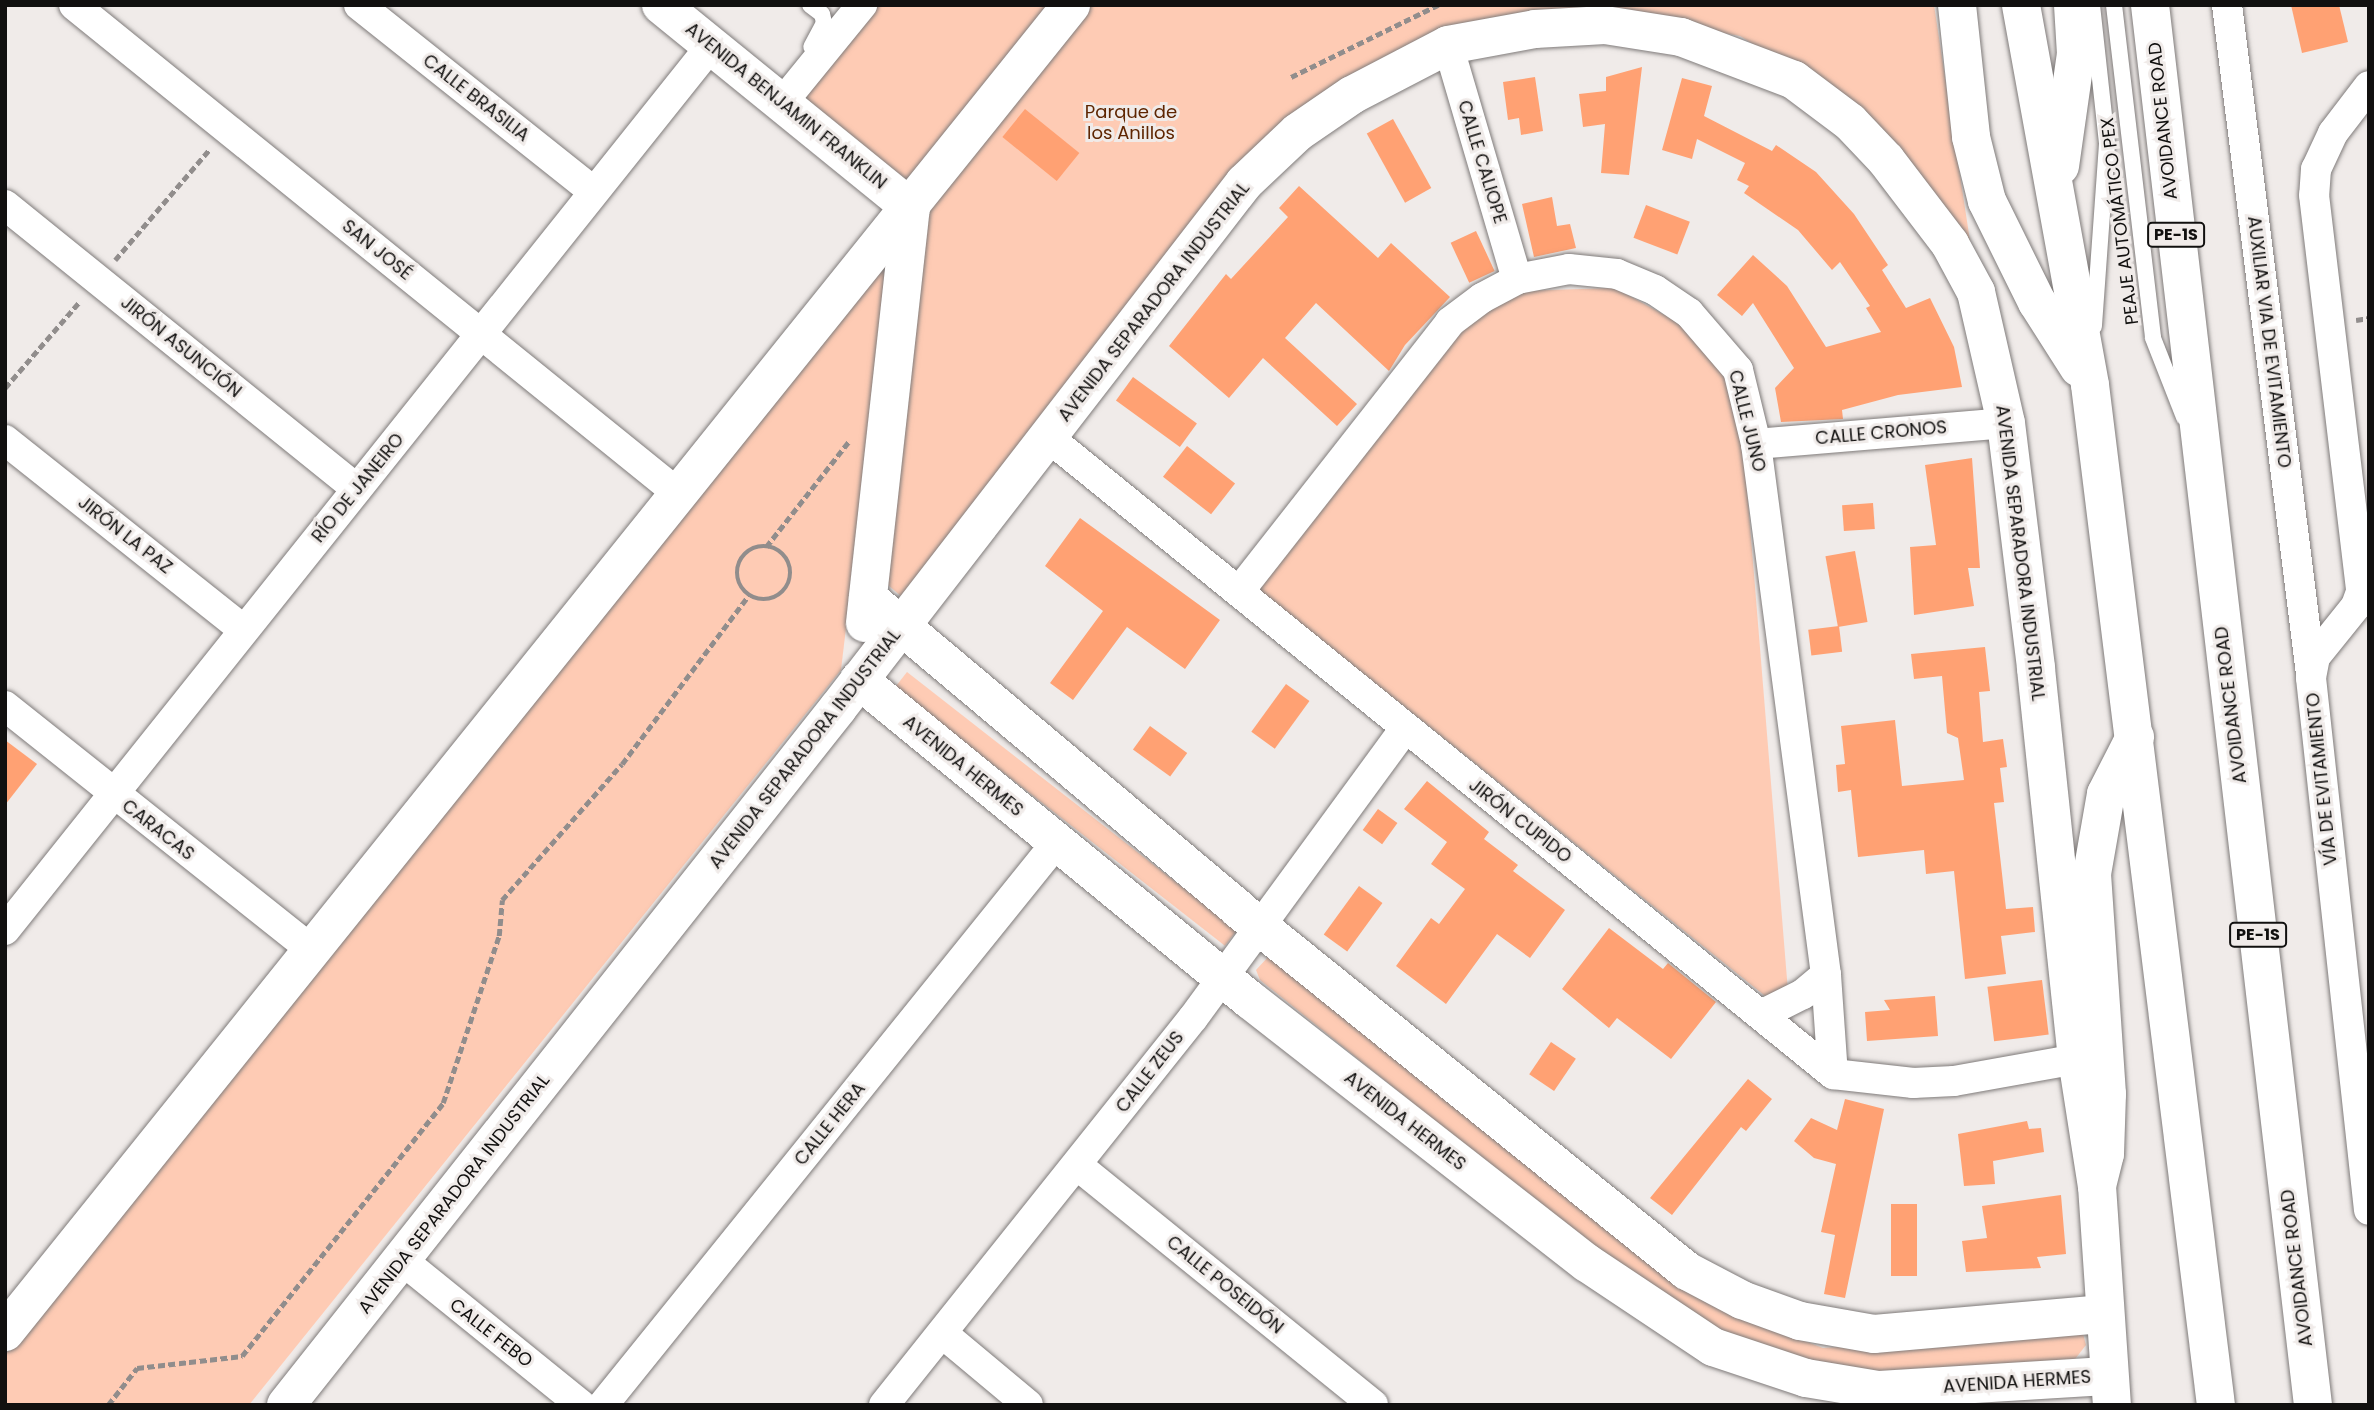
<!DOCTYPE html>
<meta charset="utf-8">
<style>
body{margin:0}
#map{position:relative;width:2374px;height:1410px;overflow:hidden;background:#f0ebe9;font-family:Poppins,sans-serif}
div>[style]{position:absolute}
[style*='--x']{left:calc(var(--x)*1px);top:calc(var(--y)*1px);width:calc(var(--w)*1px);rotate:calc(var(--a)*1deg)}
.green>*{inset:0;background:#fecbb4;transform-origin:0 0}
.building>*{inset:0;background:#ffa173;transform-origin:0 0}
.path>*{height:4.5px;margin-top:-2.25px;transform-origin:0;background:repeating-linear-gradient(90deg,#918d8c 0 7px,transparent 0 10.5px)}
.path>.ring{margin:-2.25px;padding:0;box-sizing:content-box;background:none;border:4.5px solid #918d8c;border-radius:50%}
.roads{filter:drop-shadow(0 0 2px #7f7b7a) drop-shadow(0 0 2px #7f7b7a)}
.lane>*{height:16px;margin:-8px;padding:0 8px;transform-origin:8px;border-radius:8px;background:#fff}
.street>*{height:30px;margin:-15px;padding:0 15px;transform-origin:15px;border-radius:15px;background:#fff}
.secondary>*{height:38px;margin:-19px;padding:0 19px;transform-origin:19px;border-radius:19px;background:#fff}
.highway>*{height:38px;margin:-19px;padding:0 19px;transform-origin:19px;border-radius:19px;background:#fff}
span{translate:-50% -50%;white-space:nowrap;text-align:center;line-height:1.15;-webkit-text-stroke:6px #f0ebe9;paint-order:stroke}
.shield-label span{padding:2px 5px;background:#f0ebe9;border:2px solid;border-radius:5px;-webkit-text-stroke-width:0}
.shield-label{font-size:16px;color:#11100f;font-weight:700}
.street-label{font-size:18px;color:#11100f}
.park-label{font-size:18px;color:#5e2501}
.frame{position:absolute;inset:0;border:7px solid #11100f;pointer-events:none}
</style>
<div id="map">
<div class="green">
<div style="clip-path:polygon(869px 5px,1052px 5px,911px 198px,791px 101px)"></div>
<div style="clip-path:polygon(1074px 5px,1934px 5px,1976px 280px,1863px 114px,1740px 36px,1610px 13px,1345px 86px,908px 602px,882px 580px,924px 211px)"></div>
<div style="clip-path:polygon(891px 249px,841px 670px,249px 1405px,5px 1405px,5px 1355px)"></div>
<div style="clip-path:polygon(1615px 288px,1683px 325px,1725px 378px,1744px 452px,1790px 1016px,1259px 590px,1460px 331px,1519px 291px)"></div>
<div style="left:907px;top:672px;width:419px;height:20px;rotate:38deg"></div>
<div style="clip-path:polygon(1268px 957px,1755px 1322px,1823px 1348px,2082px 1330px,2086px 1345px,2072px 1363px,1886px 1380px,1733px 1343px,1664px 1305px,1260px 980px,1256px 970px)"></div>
</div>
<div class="building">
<div style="clip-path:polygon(2291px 5px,2339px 5px,2348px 42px,2302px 53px)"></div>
<div style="clip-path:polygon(1642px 67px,1629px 175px,1601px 173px,1605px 124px,1583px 127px,1579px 94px,1606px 91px,1606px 77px)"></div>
<div style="clip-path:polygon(1535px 77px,1543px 131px,1521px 135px,1519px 118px,1508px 120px,1503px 82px)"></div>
<div style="clip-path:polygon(1682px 78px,1712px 86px,1704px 116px,1772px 151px,1776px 145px,1816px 172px,1854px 214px,1888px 265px,1882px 270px,1906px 308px,1930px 298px,1954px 347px,1962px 387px,1898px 395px,1842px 410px,1843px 419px,1781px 422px,1775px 388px,1794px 368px,1753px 303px,1742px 316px,1717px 295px,1753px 255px,1787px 286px,1826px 347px,1881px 332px,1866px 308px,1870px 306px,1840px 262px,1832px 270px,1798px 230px,1744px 193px,1749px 186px,1737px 180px,1745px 163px,1697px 139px,1692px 159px,1662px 150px)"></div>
<div style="left:1025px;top:109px;width:70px;height:36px;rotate:39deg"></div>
<div style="left:1393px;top:119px;width:79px;height:30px;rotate:61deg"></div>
<div style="clip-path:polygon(1299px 186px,1378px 258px,1391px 243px,1450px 297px,1405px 345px,1389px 371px,1316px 303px,1285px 338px,1357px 404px,1337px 426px,1263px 358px,1229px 398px,1169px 346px,1226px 274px,1231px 279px,1288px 217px,1279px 208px)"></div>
<div style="clip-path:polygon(1552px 197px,1557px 226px,1570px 224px,1576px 248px,1534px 257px,1522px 204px)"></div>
<div style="left:1646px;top:205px;width:47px;height:35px;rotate:21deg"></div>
<div style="left:1476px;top:231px;width:44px;height:28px;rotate:65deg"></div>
<div style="left:1133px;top:377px;width:79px;height:29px;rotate:36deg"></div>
<div style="left:1187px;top:446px;width:61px;height:39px;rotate:38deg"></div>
<div style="clip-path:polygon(1972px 458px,1980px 568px,1968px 568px,1974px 606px,1914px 615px,1910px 547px,1936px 545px,1925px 465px)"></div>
<div style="left:1873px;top:503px;width:26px;height:31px;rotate:86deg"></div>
<div style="clip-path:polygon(1080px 518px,1220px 620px,1185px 669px,1127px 627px,1073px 700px,1050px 683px,1103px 611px,1045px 566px)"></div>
<div style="left:1855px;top:551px;width:72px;height:30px;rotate:80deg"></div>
<div style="left:1839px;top:626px;width:26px;height:31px;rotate:83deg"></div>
<div style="clip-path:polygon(1985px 647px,1990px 691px,1979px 692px,1983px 742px,2003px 739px,2007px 767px,2000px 768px,2004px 802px,1994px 803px,2006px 909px,2033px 907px,2035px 932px,2001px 936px,2006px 974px,1965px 979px,1954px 871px,1926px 874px,1924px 850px,1858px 857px,1851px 790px,1838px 792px,1836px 765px,1845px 764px,1841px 726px,1895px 720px,1902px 786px,1964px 780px,1958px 738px,1947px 733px,1942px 676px,1914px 679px,1911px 654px)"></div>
<div style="left:1286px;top:684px;width:29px;height:59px;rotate:36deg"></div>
<div style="left:1150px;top:726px;width:46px;height:29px;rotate:36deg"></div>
<div style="clip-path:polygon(5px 740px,37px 764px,5px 805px)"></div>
<div style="clip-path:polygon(1427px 781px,1489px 832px,1484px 839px,1518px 865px,1513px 871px,1565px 910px,1530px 958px,1497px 934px,1446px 1004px,1396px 966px,1431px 918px,1439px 924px,1465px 889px,1431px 864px,1447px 842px,1404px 809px)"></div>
<div style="left:1378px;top:809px;width:24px;height:26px;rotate:36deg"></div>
<div style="left:1359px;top:886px;width:29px;height:60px;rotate:36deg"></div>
<div style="clip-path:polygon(1609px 928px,1663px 969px,1668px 963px,1716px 1002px,1671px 1059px,1617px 1018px,1609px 1028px,1562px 989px)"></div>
<div style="left:2042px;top:980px;width:55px;height:55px;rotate:83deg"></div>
<div style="clip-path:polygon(1935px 996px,1938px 1036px,1867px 1041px,1865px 1012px,1890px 1010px,1884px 1000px)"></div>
<div style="left:1551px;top:1042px;width:30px;height:39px;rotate:34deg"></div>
<div style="clip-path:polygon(1748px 1079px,1772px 1099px,1746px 1131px,1741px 1127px,1672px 1215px,1650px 1198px)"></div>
<div style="clip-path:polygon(1845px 1099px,1884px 1109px,1845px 1298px,1824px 1294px,1835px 1235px,1821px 1232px,1836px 1164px,1814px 1158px,1794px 1141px,1811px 1118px,1837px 1130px)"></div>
<div style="clip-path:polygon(2027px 1121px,2029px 1129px,2041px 1128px,2044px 1152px,1993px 1161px,1995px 1184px,1964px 1186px,1958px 1134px)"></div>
<div style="clip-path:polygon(2061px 1195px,2066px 1254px,2037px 1257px,2041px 1268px,1966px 1272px,1962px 1241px,1987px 1238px,1982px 1206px)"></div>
<div style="left:1891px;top:1204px;width:26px;height:72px"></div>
</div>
<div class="path">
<div style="--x:1291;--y:77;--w:164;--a:-26.1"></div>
<div style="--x:115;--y:260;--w:145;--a:-49.5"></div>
<div style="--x:2356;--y:320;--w:13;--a:-9"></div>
<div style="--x:5;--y:388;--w:115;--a:-49.2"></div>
<div class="ring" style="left:737px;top:546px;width:49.5px;height:49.5px"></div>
<div style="--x:766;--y:547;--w:136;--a:-51.9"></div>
<div style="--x:108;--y:1405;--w:47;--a:-51.9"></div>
<div style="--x:137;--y:1368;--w:106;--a:-6.5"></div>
<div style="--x:242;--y:1356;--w:323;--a:-51.5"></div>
<div style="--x:443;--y:1103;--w:176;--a:-71.5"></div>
<div style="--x:499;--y:936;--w:36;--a:-85"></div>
<div style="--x:502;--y:900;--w:181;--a:-48.6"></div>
<div style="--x:622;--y:764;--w:211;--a:-53.1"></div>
</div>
<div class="roads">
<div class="lane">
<div style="--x:810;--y:5;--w:15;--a:37"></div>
<div style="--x:822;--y:14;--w:9;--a:77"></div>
<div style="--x:824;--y:23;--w:27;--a:118"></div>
<div style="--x:2092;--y:5;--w:140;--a:83.8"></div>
<div style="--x:2107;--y:144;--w:183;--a:94.1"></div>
<div style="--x:2114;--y:5;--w:335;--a:83.3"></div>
<div style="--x:2153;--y:338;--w:85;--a:68.6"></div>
</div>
<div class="street">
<div style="--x:74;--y:5;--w:779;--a:38.96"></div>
<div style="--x:359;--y:5;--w:300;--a:38.5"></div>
<div style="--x:2227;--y:5;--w:674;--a:82.84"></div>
<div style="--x:1448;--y:45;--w:244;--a:73.6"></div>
<div style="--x:2369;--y:86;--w:59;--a:127.5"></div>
<div style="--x:2333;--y:133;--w:40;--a:115"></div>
<div style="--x:2316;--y:169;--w:26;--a:94"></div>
<div style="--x:2314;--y:195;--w:400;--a:83.2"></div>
<div style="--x:2361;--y:592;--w:15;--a:110"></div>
<div style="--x:2356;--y:606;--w:65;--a:128.8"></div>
<div style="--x:2315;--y:657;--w:21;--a:101"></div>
<div style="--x:2311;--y:678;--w:535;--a:83.78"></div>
<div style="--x:782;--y:103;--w:127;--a:-50.8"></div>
<div style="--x:5;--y:205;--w:452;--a:38.9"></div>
<div style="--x:1049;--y:438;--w:1010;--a:39.05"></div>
<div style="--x:1833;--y:1074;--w:81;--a:6.4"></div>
<div style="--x:1913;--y:1083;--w:41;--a:-2.8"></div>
<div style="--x:1954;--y:1081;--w:125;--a:-10.1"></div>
<div style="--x:5;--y:440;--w:305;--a:38.5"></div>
<div style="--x:1756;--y:444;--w:251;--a:-4.8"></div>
<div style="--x:1241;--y:589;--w:339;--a:-51.9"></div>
<div style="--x:1450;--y:322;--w:40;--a:-37"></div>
<div style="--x:1482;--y:298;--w:40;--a:-28"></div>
<div style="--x:1517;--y:279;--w:53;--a:-10.9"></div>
<div style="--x:1569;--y:269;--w:48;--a:5.9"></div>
<div style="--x:1617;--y:274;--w:41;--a:22.8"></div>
<div style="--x:1655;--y:290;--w:41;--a:34.1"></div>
<div style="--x:1689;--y:313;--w:75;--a:49.3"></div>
<div style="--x:1738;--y:370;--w:76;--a:76.3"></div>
<div style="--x:1756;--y:444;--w:536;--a:82.49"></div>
<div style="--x:1826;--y:975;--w:99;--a:86"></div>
<div style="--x:5;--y:706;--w:394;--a:38.5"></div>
<div style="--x:5;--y:930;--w:1131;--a:-51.39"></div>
<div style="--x:1763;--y:1014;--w:45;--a:-26.6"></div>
<div style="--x:1803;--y:994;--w:30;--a:-40"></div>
<div style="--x:1077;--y:1165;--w:381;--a:39"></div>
<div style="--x:402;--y:1260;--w:230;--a:39"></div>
<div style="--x:942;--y:1333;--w:112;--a:39.9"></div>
<div style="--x:603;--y:1405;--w:723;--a:-51.12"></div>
<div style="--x:884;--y:1405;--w:495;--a:-51.4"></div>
<div style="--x:1193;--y:1018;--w:357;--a:-53.8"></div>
</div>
<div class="secondary">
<div style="--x:661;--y:5;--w:322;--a:39.1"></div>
<div style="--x:868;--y:598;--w:483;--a:40"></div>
<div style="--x:1238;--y:909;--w:577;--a:38.88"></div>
<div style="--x:1687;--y:1271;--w:62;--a:27.8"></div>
<div style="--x:1742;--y:1300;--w:62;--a:19.9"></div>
<div style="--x:1800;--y:1321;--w:75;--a:10"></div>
<div style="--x:1874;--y:1334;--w:231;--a:-5"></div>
<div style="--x:865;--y:623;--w:418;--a:-83.7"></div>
<div style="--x:859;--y:680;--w:505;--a:39.3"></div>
<div style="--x:1250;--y:1000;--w:427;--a:38"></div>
<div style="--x:1587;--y:1263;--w:151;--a:33.7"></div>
<div style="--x:1713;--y:1347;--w:98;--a:18.4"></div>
<div style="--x:1806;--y:1378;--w:73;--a:9.5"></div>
<div style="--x:1878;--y:1390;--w:230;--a:-3.5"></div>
<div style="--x:5;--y:1332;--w:1702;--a:-51.22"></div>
<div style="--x:286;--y:1405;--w:889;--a:-51.62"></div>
<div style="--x:838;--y:708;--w:664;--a:-52.28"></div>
<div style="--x:1244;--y:183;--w:74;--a:-43.4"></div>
<div style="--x:1298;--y:132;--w:65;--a:-34.4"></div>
<div style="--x:1352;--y:95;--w:108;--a:-27.5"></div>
<div style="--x:1448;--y:45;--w:88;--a:-10.4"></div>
<div style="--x:1535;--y:29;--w:70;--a:-3.3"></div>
<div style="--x:1605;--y:25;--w:77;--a:9"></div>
<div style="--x:1681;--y:37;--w:121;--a:20.8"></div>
<div style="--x:1794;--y:80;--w:70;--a:36.9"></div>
<div style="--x:1850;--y:122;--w:52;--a:46.5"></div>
<div style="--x:1886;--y:160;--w:106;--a:52.7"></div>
<div style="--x:1950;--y:244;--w:55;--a:61.6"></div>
<div style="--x:1976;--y:292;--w:134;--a:77.1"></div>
<div style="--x:2006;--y:423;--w:248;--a:83"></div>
<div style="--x:2036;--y:669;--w:392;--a:84"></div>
<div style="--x:2077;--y:1059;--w:129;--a:81.1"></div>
<div style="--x:2097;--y:1186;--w:220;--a:86.1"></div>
</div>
<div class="highway">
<div style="--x:1957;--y:5;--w:133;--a:83.9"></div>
<div style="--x:1971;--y:137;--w:66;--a:76"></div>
<div style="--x:1987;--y:201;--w:113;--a:63.7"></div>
<div style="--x:2037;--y:302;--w:78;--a:57.5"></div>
<div style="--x:2021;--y:5;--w:386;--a:79.7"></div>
<div style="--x:2090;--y:385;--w:1028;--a:82.96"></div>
<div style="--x:2150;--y:5;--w:1409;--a:83.36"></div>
<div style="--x:2060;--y:166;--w:113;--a:-81.9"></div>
<div style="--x:2076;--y:54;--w:49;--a:-93.5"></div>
<div style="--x:2097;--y:1186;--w:33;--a:-76"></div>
<div style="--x:2105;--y:1154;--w:60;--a:-88.1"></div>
<div style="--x:2107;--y:1094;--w:221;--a:-93.9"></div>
<div style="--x:2092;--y:874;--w:81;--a:-80.1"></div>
<div style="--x:2106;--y:794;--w:64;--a:-63"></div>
</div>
</div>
<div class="shield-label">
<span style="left:2176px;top:235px">PE-1S</span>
<span style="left:2258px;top:935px">PE-1S</span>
</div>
<div class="street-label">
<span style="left:476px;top:98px;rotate:38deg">CALLE BRASILIA</span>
<span style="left:786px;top:106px;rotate:39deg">AVENIDA BENJAMIN FRANKLIN</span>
<span style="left:2163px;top:121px;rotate:-96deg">AVOIDANCE ROAD</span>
<span style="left:1482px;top:162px;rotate:73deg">CALLE CALIOPE</span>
<span style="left:2120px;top:221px;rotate:-97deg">PEAJE AUTOMÁTICO PEX</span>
<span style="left:377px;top:250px;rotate:39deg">SAN JOSÉ</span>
<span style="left:1154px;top:302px;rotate:-52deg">AVENIDA SEPARADORA INDUSTRIAL</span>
<span style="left:2269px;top:342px;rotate:83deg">AUXILIAR VIA DE EVITAMIENTO</span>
<span style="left:181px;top:347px;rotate:39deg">JIRÓN ASUNCIÓN</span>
<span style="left:1747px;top:421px;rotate:76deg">CALLE JUNO</span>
<span style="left:1881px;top:433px;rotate:-5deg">CALLE CRONOS</span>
<span style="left:358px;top:488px;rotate:-51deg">RÍO DE JANEIRO</span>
<span style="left:125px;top:535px;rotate:38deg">JIRÓN LA PAZ</span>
<span style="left:2020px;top:553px;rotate:83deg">AVENIDA SEPARADORA INDUSTRIAL</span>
<span style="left:2231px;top:705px;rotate:-97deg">AVOIDANCE ROAD</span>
<span style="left:805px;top:749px;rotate:-52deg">AVENIDA SEPARADORA INDUSTRIAL</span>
<span style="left:963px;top:766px;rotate:39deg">AVENIDA HERMES</span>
<span style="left:2322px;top:779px;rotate:-96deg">VÍA DE EVITAMIENTO</span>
<span style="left:1520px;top:821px;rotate:38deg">JIRÓN CUPIDO</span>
<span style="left:158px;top:830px;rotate:38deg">CARACAS</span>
<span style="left:1150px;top:1072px;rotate:-52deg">CALLE ZEUS</span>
<span style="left:1405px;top:1121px;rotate:38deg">AVENIDA HERMES</span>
<span style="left:830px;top:1124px;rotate:-51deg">CALLE HERA</span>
<span style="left:454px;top:1194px;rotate:-52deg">AVENIDA SEPARADORA INDUSTRIAL</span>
<span style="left:2297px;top:1268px;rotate:-97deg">AVOIDANCE ROAD</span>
<span style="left:1225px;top:1285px;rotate:39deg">CALLE POSEIDÓN</span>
<span style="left:491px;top:1333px;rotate:38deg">CALLE FEBO</span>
<span style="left:2017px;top:1382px;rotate:-4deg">AVENIDA HERMES</span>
</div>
<div class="park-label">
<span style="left:1131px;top:123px">Parque de<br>los Anillos</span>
</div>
<div class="frame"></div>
</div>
